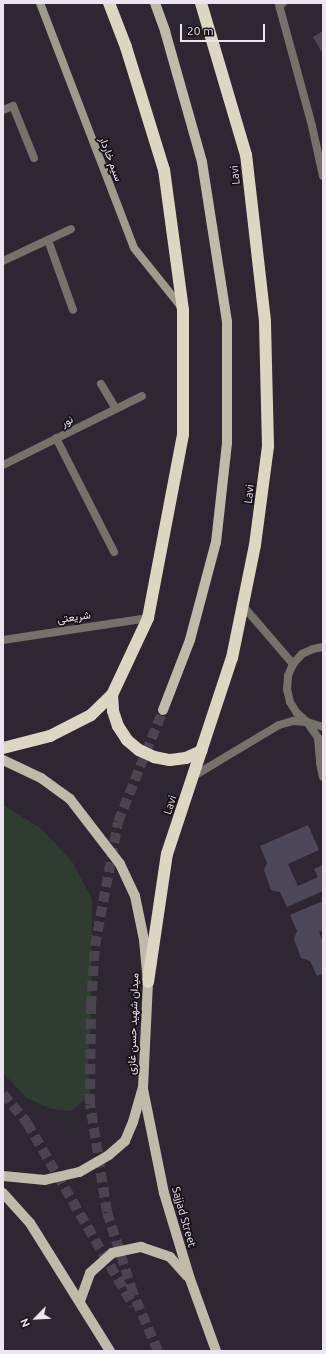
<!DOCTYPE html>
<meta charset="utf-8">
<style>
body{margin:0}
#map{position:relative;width:326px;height:1354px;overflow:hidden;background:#2f2634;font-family:Ubuntu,Vazirmatn,sans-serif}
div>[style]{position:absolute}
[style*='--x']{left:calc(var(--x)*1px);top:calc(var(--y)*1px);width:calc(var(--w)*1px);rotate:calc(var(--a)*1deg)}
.green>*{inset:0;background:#2e3d30}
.building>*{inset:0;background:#4d4859}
.primary-tunnel>*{height:10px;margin-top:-5px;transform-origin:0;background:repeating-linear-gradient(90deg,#4b4350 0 10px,transparent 0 15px)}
.lane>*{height:8px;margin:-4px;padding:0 4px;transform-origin:4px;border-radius:4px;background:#74726a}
.street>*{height:8px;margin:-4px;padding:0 4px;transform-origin:4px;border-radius:4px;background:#74726a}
.secondary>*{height:8px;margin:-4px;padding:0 4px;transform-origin:4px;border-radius:4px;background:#9e9b8d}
.primary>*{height:10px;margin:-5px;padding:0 5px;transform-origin:5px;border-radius:5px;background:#bfbaa9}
.highway>*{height:12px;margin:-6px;padding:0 6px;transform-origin:6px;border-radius:6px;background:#dcd7c2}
span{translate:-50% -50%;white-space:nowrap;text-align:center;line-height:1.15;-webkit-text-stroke:3.5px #151117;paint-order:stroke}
.street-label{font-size:11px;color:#ece5ef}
.frame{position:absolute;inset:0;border:4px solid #ece5ef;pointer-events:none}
.north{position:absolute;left:16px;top:1298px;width:40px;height:40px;-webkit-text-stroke:3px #151117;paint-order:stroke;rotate:246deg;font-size:11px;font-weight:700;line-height:16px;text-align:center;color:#ece5ef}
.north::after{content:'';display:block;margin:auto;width:14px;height:18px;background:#ece5ef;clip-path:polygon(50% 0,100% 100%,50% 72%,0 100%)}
.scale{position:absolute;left:180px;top:24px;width:85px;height:18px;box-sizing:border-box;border:2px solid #ece5ef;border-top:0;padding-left:5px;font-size:12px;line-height:14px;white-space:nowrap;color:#ece5ef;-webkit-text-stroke:3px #151117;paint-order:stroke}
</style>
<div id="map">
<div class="green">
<div style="clip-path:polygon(3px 805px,42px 829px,73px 863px,92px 899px,91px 1025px,88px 1056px,90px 1095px,71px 1111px,51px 1109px,27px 1098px,3px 1073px)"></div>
</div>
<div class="building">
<div style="clip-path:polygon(323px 31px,323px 54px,313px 37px)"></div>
<div style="clip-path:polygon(308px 825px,319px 850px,288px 864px,298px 886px,318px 877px,314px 869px,323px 865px,323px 891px,287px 907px,280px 892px,271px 890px,264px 870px,267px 863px,260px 846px)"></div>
<div style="clip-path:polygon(323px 901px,323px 930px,319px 932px,323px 942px,323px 973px,317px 976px,310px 961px,301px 958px,294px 939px,297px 931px,290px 915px)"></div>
</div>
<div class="primary-tunnel">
<div style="--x:3;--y:1094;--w:38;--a:50"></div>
<div style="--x:27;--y:1123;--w:211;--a:59.8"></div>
<div style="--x:158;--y:1351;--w:63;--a:-113.3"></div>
<div style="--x:133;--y:1293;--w:85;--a:-107.8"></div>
<div style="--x:107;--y:1212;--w:109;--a:-98.9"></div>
<div style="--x:90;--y:1104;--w:98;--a:-89.4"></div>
<div style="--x:91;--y:1006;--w:60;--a:-86.2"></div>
<div style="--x:95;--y:946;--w:126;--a:-79.5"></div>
<div style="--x:118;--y:822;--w:121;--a:-68.1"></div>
</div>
<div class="lane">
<div style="--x:283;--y:3;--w:4;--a:153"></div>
<div style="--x:279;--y:5;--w:125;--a:74.7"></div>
<div style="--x:312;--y:126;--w:51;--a:77.6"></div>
</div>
<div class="street">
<div style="--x:3;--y:110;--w:11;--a:-22"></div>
<div style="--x:13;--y:106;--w:56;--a:68"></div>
<div style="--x:48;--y:240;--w:74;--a:70.3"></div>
<div style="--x:3;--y:261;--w:75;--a:-25.2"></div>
<div style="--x:101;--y:384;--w:29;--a:59"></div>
<div style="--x:56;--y:438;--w:128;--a:63"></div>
<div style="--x:3;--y:465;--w:155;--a:-26.4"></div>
<div style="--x:243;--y:606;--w:77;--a:49.2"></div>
<div style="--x:3;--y:640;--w:147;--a:-8.6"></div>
<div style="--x:323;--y:647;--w:10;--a:169"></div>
<div style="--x:313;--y:649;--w:12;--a:156"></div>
<div style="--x:302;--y:654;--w:13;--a:132"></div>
<div style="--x:293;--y:664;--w:13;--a:113"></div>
<div style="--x:288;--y:676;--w:13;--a:94"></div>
<div style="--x:287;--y:689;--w:13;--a:77"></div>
<div style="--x:290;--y:702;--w:13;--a:58"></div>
<div style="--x:297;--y:713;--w:13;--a:42"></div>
<div style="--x:307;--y:722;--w:19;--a:55"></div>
<div style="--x:318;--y:738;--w:25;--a:85"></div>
<div style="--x:320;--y:763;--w:14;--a:78"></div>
<div style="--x:192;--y:777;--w:101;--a:-30.9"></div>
<div style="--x:279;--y:725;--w:15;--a:-16"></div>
<div style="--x:293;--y:721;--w:14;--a:4"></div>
<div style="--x:307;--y:722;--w:17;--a:17"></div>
</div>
<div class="secondary">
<div style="--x:40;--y:3;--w:262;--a:69"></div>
<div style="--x:134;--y:248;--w:77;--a:51.3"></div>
</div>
<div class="primary">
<div style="--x:155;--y:3;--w:30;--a:70"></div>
<div style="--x:165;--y:31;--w:136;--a:74.2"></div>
<div style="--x:202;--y:162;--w:162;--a:81.1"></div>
<div style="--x:227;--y:322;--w:121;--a:90"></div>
<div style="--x:227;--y:443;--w:100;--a:96.3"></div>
<div style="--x:216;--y:542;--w:101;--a:104.9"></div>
<div style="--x:190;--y:640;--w:75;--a:111.1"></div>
<div style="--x:3;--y:760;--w:42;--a:25.3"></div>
<div style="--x:41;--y:778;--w:36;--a:36"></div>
<div style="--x:70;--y:799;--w:82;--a:52.4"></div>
<div style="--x:120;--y:864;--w:35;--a:65"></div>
<div style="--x:135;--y:896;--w:45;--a:78.4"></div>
<div style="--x:144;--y:940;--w:42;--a:84.6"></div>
<div style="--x:148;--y:982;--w:105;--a:92.7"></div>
<div style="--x:143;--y:1087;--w:36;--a:106"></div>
<div style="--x:133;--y:1122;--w:21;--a:113"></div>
<div style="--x:125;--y:1141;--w:21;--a:139"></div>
<div style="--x:109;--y:1155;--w:34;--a:150"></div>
<div style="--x:79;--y:1172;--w:35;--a:167"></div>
<div style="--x:45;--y:1180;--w:42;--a:-174.6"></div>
<div style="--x:143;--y:1089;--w:106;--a:78.6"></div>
<div style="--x:164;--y:1193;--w:90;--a:73.2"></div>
<div style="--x:190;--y:1279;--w:77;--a:70.1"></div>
<div style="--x:3;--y:1193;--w:40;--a:48"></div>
<div style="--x:30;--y:1223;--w:151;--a:58"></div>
<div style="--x:80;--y:1301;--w:30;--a:-70"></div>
<div style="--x:90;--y:1273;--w:30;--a:-42"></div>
<div style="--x:112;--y:1253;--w:30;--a:-12"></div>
<div style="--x:141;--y:1247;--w:31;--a:19"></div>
<div style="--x:170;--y:1257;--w:25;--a:48"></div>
</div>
<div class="highway">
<div style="--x:112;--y:695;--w:16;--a:86"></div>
<div style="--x:113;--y:711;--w:16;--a:72"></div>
<div style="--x:118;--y:726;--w:17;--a:57"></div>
<div style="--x:127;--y:740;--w:16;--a:40"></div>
<div style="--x:139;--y:750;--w:17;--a:25"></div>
<div style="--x:154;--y:757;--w:16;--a:11"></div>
<div style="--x:170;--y:760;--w:16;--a:-7"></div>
<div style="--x:186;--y:758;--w:17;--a:-25"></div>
<div style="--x:3;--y:748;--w:49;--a:-14.3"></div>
<div style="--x:50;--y:736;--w:46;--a:-27.1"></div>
<div style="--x:91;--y:715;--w:29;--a:-44"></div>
<div style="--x:112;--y:695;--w:85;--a:-64.9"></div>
<div style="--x:148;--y:618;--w:187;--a:-79.2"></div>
<div style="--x:183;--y:434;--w:124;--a:-90"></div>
<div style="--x:183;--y:310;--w:141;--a:-97.7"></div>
<div style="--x:164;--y:170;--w:129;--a:-107.2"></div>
<div style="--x:126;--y:47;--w:47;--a:-111.1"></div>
<div style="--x:148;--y:982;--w:129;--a:-81.6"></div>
<div style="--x:167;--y:854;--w:206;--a:-71.7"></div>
<div style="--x:232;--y:658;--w:115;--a:-78.5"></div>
<div style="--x:255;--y:545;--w:100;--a:-82.5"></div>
<div style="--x:268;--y:446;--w:125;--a:-91.4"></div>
<div style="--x:265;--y:321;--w:167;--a:-96.5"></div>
<div style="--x:246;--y:155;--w:159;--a:-106.5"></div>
</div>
<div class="street-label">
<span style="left:111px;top:159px;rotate:69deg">سیم خاردار</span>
<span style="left:235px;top:175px;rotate:-96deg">Lavi</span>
<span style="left:67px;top:421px;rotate:-26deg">نور</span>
<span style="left:249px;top:494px;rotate:-83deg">Lavi</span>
<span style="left:74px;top:617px;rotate:-8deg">شریعتی</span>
<span style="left:170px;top:805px;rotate:-72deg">Lavi</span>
<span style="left:133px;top:1024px;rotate:-88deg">میدان شهید حسن غازی</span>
<span style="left:184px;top:1217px;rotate:74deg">Sajjad Street</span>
</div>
<div class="frame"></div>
<div class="north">N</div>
<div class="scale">20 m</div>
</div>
